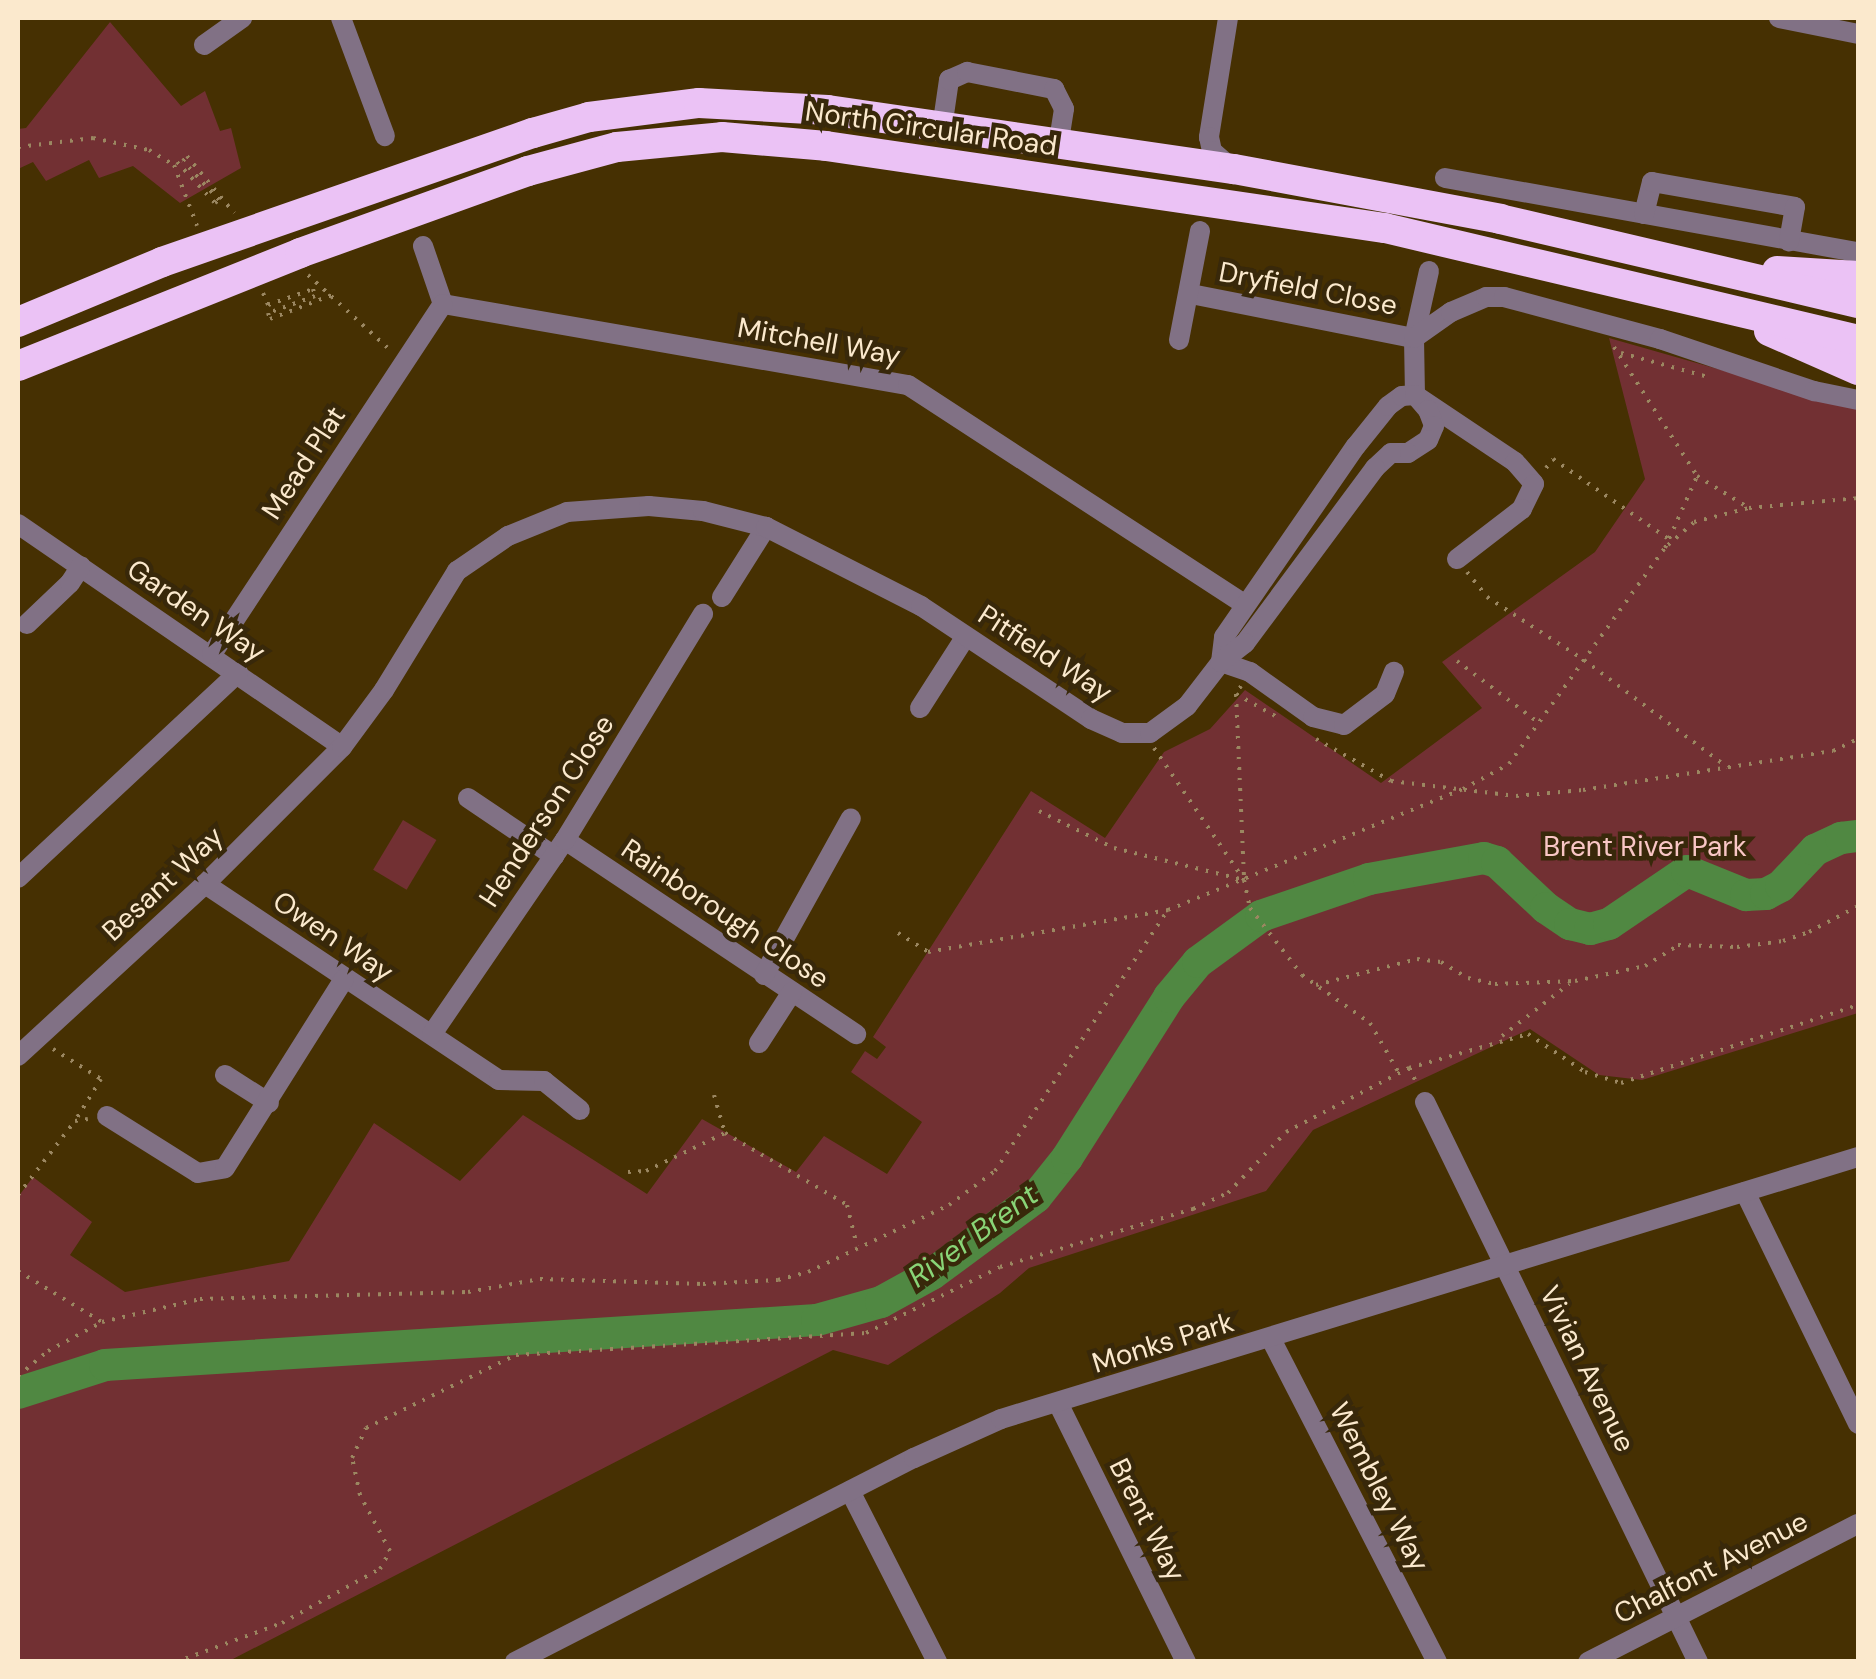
<!DOCTYPE html>
<style>
body{margin:0}
#map{position:relative;width:1876px;height:1679px;overflow:hidden;background:#463002;font-family:"DM Sans",sans-serif}
div>[style]{position:absolute}
[style*='--x']{left:calc(var(--x)*1px);top:calc(var(--y)*1px);width:calc(var(--w)*1px);rotate:calc(var(--a)*1deg)}
.green>*{inset:0;background:#723033;transform-origin:0 0}
.river>*{height:32px;margin:-16px;padding:0 16px;transform-origin:16px;border-radius:16px;background:#508842}
.path>*{height:4px;margin-top:-2px;transform-origin:0;background:repeating-linear-gradient(90deg,#9b8761 0 2.5px,transparent 0 10.5px)}
.minor>*{height:20px;margin:-10px;padding:0 10px;transform-origin:10px;border-radius:10px;background:#817185}
.highway>*{height:30px;margin:-15px;padding:0 15px;transform-origin:15px;border-radius:15px;background:#ebc2f5}
span{translate:-50% -50%;white-space:nowrap;text-align:center;line-height:1.15;-webkit-text-stroke:9px #38280a;paint-order:stroke}
.street-label{font-size:28px;color:#fbe9cd}
.park-label{font-size:28px;color:#f9c6c5}
.water-label{font-size:30px;color:#89d577;font-style:italic}
.frame{position:absolute;inset:0;border:20px solid #fbe9cd;pointer-events:none}
</style>
<div id="map">
<div class="green">
<div style="clip-path:polygon(110px 22px,181px 106px,205px 91px,220px 131px,231px 128px,241px 168px,180px 203px,133px 166px,99px 178px,89px 160px,46px 181px,33px 162px,18px 169px,18px 129px,26px 128px)"></div>
<div style="clip-path:polygon(1609px 338px,1858px 409px,1858px 1013px,1642px 1080px,1599px 1075px,1530px 1029px,1313px 1130px,1266px 1191px,1029px 1268px,1000px 1293px,888px 1365px,833px 1350px,229px 1661px,18px 1661px,18px 1197px,33px 1177px,92px 1222px,70px 1255px,125px 1292px,289px 1261px,374px 1123px,460px 1181px,523px 1115px,647px 1194px,702px 1119px,796px 1172px,824px 1136px,887px 1174px,922px 1122px,851px 1072px,865px 1051px,877px 1059px,886px 1047px,873px 1037px,1031px 791px,1105px 838px,1164px 752px,1210px 729px,1245px 690px,1381px 783px,1482px 708px,1442px 662px,1595px 552px,1645px 479px)"></div>
<div style="left:403px;top:820px;width:39px;height:58px;rotate:31deg"></div>
</div>
<div class="river">
<div style="--x:18;--y:1393;--w:91;--a:-17.8"></div>
<div style="--x:105;--y:1365;--w:713;--a:-3.62"></div>
<div style="--x:817;--y:1320;--w:66;--a:-15.7"></div>
<div style="--x:881;--y:1302;--w:58;--a:-28.8"></div>
<div style="--x:932;--y:1274;--w:129;--a:-36.5"></div>
<div style="--x:1036;--y:1197;--w:50;--a:-51.5"></div>
<div style="--x:1067;--y:1158;--w:191;--a:-57.6"></div>
<div style="--x:1169;--y:997;--w:45;--a:-50.4"></div>
<div style="--x:1198;--y:962;--w:78;--a:-36.1"></div>
<div style="--x:1261;--y:916;--w:114;--a:-18.9"></div>
<div style="--x:1369;--y:879;--w:117;--a:-10.3"></div>
<div style="--x:1484;--y:858;--w:14;--a:17"></div>
<div style="--x:1497;--y:862;--w:67;--a:43.2"></div>
<div style="--x:1546;--y:908;--w:29;--a:34"></div>
<div style="--x:1570;--y:924;--w:21;--a:14"></div>
<div style="--x:1590;--y:929;--w:20;--a:-15"></div>
<div style="--x:1609;--y:924;--w:94;--a:-34.2"></div>
<div style="--x:1687;--y:871;--w:64;--a:22.1"></div>
<div style="--x:1746;--y:895;--w:20;--a:-3"></div>
<div style="--x:1766;--y:894;--w:17;--a:-28"></div>
<div style="--x:1781;--y:886;--w:50;--a:-46.6"></div>
<div style="--x:1815;--y:850;--w:29;--a:-25"></div>
<div style="--x:1841;--y:838;--w:17;--a:-7"></div>
</div>
<div class="path">
<div style="--x:18;--y:147;--w:76;--a:-6.8"></div>
<div style="--x:93;--y:138;--w:57;--a:12.1"></div>
<div style="--x:149;--y:150;--w:29;--a:31"></div>
<div style="--x:177;--y:162;--w:56;--a:47.2"></div>
<div style="--x:215;--y:203;--w:5;--a:-37"></div>
<div style="--x:219;--y:200;--w:53;--a:-132.7"></div>
<div style="--x:183;--y:161;--w:6;--a:-51"></div>
<div style="--x:187;--y:156;--w:74;--a:50.5"></div>
<div style="--x:174;--y:165;--w:65;--a:69.3"></div>
<div style="--x:308;--y:275;--w:110;--a:42.4"></div>
<div style="--x:263;--y:293;--w:13;--a:67"></div>
<div style="--x:268;--y:305;--w:48;--a:-19.6"></div>
<div style="--x:313;--y:289;--w:7;--a:74"></div>
<div style="--x:315;--y:296;--w:50;--a:160.1"></div>
<div style="--x:268;--y:313;--w:6;--a:72"></div>
<div style="--x:270;--y:319;--w:66;--a:-21.2"></div>
<div style="--x:1614;--y:347;--w:153;--a:57.2"></div>
<div style="--x:1697;--y:476;--w:61;--a:31.6"></div>
<div style="--x:1621;--y:353;--w:90;--a:15.4"></div>
<div style="--x:1546;--y:468;--w:11;--a:-52"></div>
<div style="--x:1553;--y:459;--w:139;--a:34.7"></div>
<div style="--x:1668;--y:545;--w:35;--a:-41"></div>
<div style="--x:1694;--y:522;--w:57;--a:-14.3"></div>
<div style="--x:1749;--y:508;--w:109;--a:-5.2"></div>
<div style="--x:1467;--y:572;--w:32;--a:51"></div>
<div style="--x:1487;--y:597;--w:116;--a:33"></div>
<div style="--x:1584;--y:660;--w:179;--a:36.8"></div>
<div style="--x:1457;--y:661;--w:103;--a:37.1"></div>
<div style="--x:1241;--y:686;--w:9;--a:122"></div>
<div style="--x:1236;--y:694;--w:186;--a:87.5"></div>
<div style="--x:1244;--y:880;--w:29;--a:78"></div>
<div style="--x:1250;--y:908;--w:85;--a:52.2"></div>
<div style="--x:1302;--y:975;--w:83;--a:35.2"></div>
<div style="--x:1370;--y:1023;--w:58;--a:59.9"></div>
<div style="--x:1236;--y:694;--w:47;--a:29.3"></div>
<div style="--x:1316;--y:739;--w:86;--a:29.2"></div>
<div style="--x:1391;--y:781;--w:126;--a:6.8"></div>
<div style="--x:1516;--y:796;--w:67;--a:-5.1"></div>
<div style="--x:1583;--y:790;--w:253;--a:-8.9"></div>
<div style="--x:1833;--y:751;--w:28;--a:-26"></div>
<div style="--x:1154;--y:748;--w:160;--a:55.7"></div>
<div style="--x:1039;--y:811;--w:84;--a:26.3"></div>
<div style="--x:1114;--y:848;--w:134;--a:13.8"></div>
<div style="--x:898;--y:933;--w:36;--a:32"></div>
<div style="--x:928;--y:952;--w:244;--a:-9.9"></div>
<div style="--x:1168;--y:910;--w:319;--a:-22.3"></div>
<div style="--x:1463;--y:789;--w:52;--a:-28.5"></div>
<div style="--x:1509;--y:764;--w:266;--a:-54.2"></div>
<div style="--x:1665;--y:548;--w:79;--a:-66"></div>
<div style="--x:1316;--y:985;--w:104;--a:-14.4"></div>
<div style="--x:1417;--y:959;--w:24;--a:7"></div>
<div style="--x:1441;--y:962;--w:31;--a:31"></div>
<div style="--x:1468;--y:978;--w:28;--a:13"></div>
<div style="--x:1495;--y:984;--w:80;--a:-2.1"></div>
<div style="--x:1575;--y:981;--w:72;--a:-12.1"></div>
<div style="--x:1645;--y:966;--w:39;--a:-32"></div>
<div style="--x:1678;--y:945;--w:59;--a:1.9"></div>
<div style="--x:1737;--y:947;--w:46;--a:-7.4"></div>
<div style="--x:1783;--y:941;--w:28;--a:-19"></div>
<div style="--x:1809;--y:932;--w:55;--a:-28"></div>
<div style="--x:1502;--y:1036;--w:85;--a:-37.8"></div>
<div style="--x:53;--y:1049;--w:57;--a:32"></div>
<div style="--x:101;--y:1079;--w:49;--a:121.8"></div>
<div style="--x:1409;--y:1068;--w:20;--a:63"></div>
<div style="--x:714;--y:1095;--w:40;--a:74"></div>
<div style="--x:725;--y:1133;--w:142;--a:30.5"></div>
<div style="--x:847;--y:1205;--w:42;--a:76.3"></div>
<div style="--x:628;--y:1172;--w:18;--a:-3"></div>
<div style="--x:646;--y:1171;--w:88;--a:-25.7"></div>
<div style="--x:18;--y:1195;--w:93;--a:-52.4"></div>
<div style="--x:75;--y:1121;--w:13;--a:-9"></div>
<div style="--x:18;--y:1271;--w:98;--a:31.3"></div>
<div style="--x:18;--y:1376;--w:39;--a:-40"></div>
<div style="--x:48;--y:1351;--w:61;--a:-28.2"></div>
<div style="--x:102;--y:1322;--w:101;--a:-13.2"></div>
<div style="--x:200;--y:1299;--w:268;--a:-1.5"></div>
<div style="--x:468;--y:1292;--w:73;--a:-10.2"></div>
<div style="--x:540;--y:1279;--w:163;--a:1.8"></div>
<div style="--x:703;--y:1284;--w:75;--a:-3.1"></div>
<div style="--x:778;--y:1280;--w:31;--a:-15"></div>
<div style="--x:808;--y:1272;--w:156;--a:-25.4"></div>
<div style="--x:949;--y:1205;--w:57;--a:-36.5"></div>
<div style="--x:995;--y:1171;--w:313;--a:-56.5"></div>
<div style="--x:176;--y:1662;--w:113;--a:-20.2"></div>
<div style="--x:282;--y:1623;--w:112;--a:-28.9"></div>
<div style="--x:380;--y:1569;--w:21;--a:-61"></div>
<div style="--x:390;--y:1551;--w:64;--a:-118.2"></div>
<div style="--x:360;--y:1495;--w:38;--a:-102"></div>
<div style="--x:352;--y:1458;--w:33;--a:-65"></div>
<div style="--x:366;--y:1428;--w:167;--a:-26"></div>
<div style="--x:516;--y:1355;--w:351;--a:-3.6"></div>
<div style="--x:866;--y:1333;--w:149;--a:-26.2"></div>
<div style="--x:1000;--y:1267;--w:202;--a:-16.7"></div>
<div style="--x:1193;--y:1209;--w:38;--a:-25"></div>
<div style="--x:1228;--y:1193;--w:84;--a:-46.4"></div>
<div style="--x:1286;--y:1132;--w:139;--a:-27.5"></div>
<div style="--x:1409;--y:1068;--w:124;--a:-15.9"></div>
<div style="--x:1528;--y:1034;--w:69;--a:33.7"></div>
<div style="--x:1585;--y:1072;--w:38;--a:17"></div>
<div style="--x:1621;--y:1083;--w:250;--a:-18.2"></div>
</div>
<div class="minor">
<div style="--x:341;--y:18;--w:126;--a:69.6"></div>
<div style="--x:1228;--y:18;--w:121;--a:99.1"></div>
<div style="--x:1209;--y:137;--w:14;--a:78"></div>
<div style="--x:1212;--y:151;--w:28;--a:41"></div>
<div style="--x:1779;--y:18;--w:81;--a:11.4"></div>
<div style="--x:204;--y:45;--w:47;--a:-35.4"></div>
<div style="--x:942;--y:128;--w:49;--a:-81.7"></div>
<div style="--x:949;--y:80;--w:20;--a:-24"></div>
<div style="--x:967;--y:72;--w:89;--a:11.1"></div>
<div style="--x:1054;--y:89;--w:22;--a:63"></div>
<div style="--x:1064;--y:109;--w:36;--a:99"></div>
<div style="--x:1445;--y:178;--w:420;--a:10.2"></div>
<div style="--x:1644;--y:214;--w:33;--a:-76"></div>
<div style="--x:1652;--y:182;--w:145;--a:9.9"></div>
<div style="--x:1795;--y:207;--w:35;--a:100"></div>
<div style="--x:423;--y:246;--w:61;--a:71"></div>
<div style="--x:1429;--y:271;--w:69;--a:102.6"></div>
<div style="--x:1414;--y:338;--w:57;--a:89"></div>
<div style="--x:1415;--y:395;--w:120;--a:33.8"></div>
<div style="--x:1515;--y:462;--w:29;--a:49"></div>
<div style="--x:1534;--y:484;--w:28;--a:116"></div>
<div style="--x:1522;--y:509;--w:82;--a:142.4"></div>
<div style="--x:1191;--y:294;--w:227;--a:11.2"></div>
<div style="--x:443;--y:304;--w:472;--a:9.9"></div>
<div style="--x:908;--y:385;--w:401;--a:33.1"></div>
<div style="--x:1414;--y:338;--w:45;--a:-35.1"></div>
<div style="--x:1451;--y:312;--w:38;--a:-23"></div>
<div style="--x:1486;--y:297;--w:18;--a:0"></div>
<div style="--x:1504;--y:297;--w:162;--a:15.1"></div>
<div style="--x:1660;--y:339;--w:163;--a:18.7"></div>
<div style="--x:1814;--y:391;--w:45;--a:11.6"></div>
<div style="--x:1179;--y:340;--w:111;--a:-79.1"></div>
<div style="--x:18;--y:524;--w:393;--a:34.5"></div>
<div style="--x:722;--y:597;--w:83;--a:-57.8"></div>
<div style="--x:27;--y:624;--w:59;--a:-43.6"></div>
<div style="--x:70;--y:583;--w:20;--a:-57"></div>
<div style="--x:212;--y:654;--w:419;--a:-56.6"></div>
<div style="--x:1221;--y:662;--w:31;--a:19"></div>
<div style="--x:1250;--y:672;--w:77;--a:35.5"></div>
<div style="--x:1313;--y:717;--w:32;--a:14"></div>
<div style="--x:1344;--y:725;--w:51;--a:-37.1"></div>
<div style="--x:1385;--y:694;--w:24;--a:-68"></div>
<div style="--x:920;--y:708;--w:85;--a:-57.4"></div>
<div style="--x:468;--y:798;--w:104;--a:34"></div>
<div style="--x:565;--y:840;--w:350;--a:33.7"></div>
<div style="--x:18;--y:878;--w:301;--a:-43"></div>
<div style="--x:205;--y:884;--w:353;--a:33.7"></div>
<div style="--x:499;--y:1080;--w:45;--a:1.3"></div>
<div style="--x:544;--y:1081;--w:46;--a:38.9"></div>
<div style="--x:764;--y:975;--w:179;--a:-61"></div>
<div style="--x:432;--y:1034;--w:235;--a:-55.6"></div>
<div style="--x:565;--y:840;--w:265;--a:-58.6"></div>
<div style="--x:759;--y:1043;--w:61;--a:-57.1"></div>
<div style="--x:18;--y:1056;--w:254;--a:-42.6"></div>
<div style="--x:205;--y:884;--w:194;--a:-45"></div>
<div style="--x:342;--y:747;--w:71;--a:-53.6"></div>
<div style="--x:384;--y:690;--w:140;--a:-58.5"></div>
<div style="--x:457;--y:571;--w:62;--a:-34.5"></div>
<div style="--x:508;--y:536;--w:64;--a:-22.1"></div>
<div style="--x:567;--y:512;--w:82;--a:-4.2"></div>
<div style="--x:649;--y:506;--w:54;--a:5.3"></div>
<div style="--x:703;--y:511;--w:65;--a:14.3"></div>
<div style="--x:766;--y:527;--w:174;--a:27"></div>
<div style="--x:921;--y:606;--w:204;--a:33.6"></div>
<div style="--x:1091;--y:719;--w:34;--a:24"></div>
<div style="--x:1122;--y:733;--w:28;--a:0"></div>
<div style="--x:1150;--y:733;--w:46;--a:-36.1"></div>
<div style="--x:1187;--y:706;--w:56;--a:-52.3"></div>
<div style="--x:1221;--y:662;--w:25;--a:-83"></div>
<div style="--x:1224;--y:637;--w:232;--a:-55.4"></div>
<div style="--x:1356;--y:446;--w:51;--a:-51.3"></div>
<div style="--x:1388;--y:406;--w:17;--a:-36"></div>
<div style="--x:1402;--y:396;--w:13;--a:-4"></div>
<div style="--x:1415;--y:395;--w:20;--a:49"></div>
<div style="--x:1428;--y:410;--w:17;--a:69"></div>
<div style="--x:1434;--y:426;--w:15;--a:113"></div>
<div style="--x:1428;--y:440;--w:24;--a:147"></div>
<div style="--x:1408;--y:453;--w:17;--a:180"></div>
<div style="--x:1391;--y:453;--w:22;--a:137"></div>
<div style="--x:1375;--y:468;--w:218;--a:126.6"></div>
<div style="--x:1245;--y:643;--w:31;--a:142"></div>
<div style="--x:225;--y:1075;--w:52;--a:32.5"></div>
<div style="--x:1425;--y:1102;--w:623;--a:64.01"></div>
<div style="--x:107;--y:1116;--w:107;--a:32.1"></div>
<div style="--x:198;--y:1173;--w:27;--a:-10"></div>
<div style="--x:225;--y:1168;--w:223;--a:-57.8"></div>
<div style="--x:1745;--y:1192;--w:258;--a:64"></div>
<div style="--x:1271;--y:1339;--w:363;--a:62.8"></div>
<div style="--x:1058;--y:1403;--w:289;--a:63.7"></div>
<div style="--x:850;--y:1491;--w:192;--a:63"></div>
<div style="--x:515;--y:1662;--w:448;--a:-27.1"></div>
<div style="--x:914;--y:1458;--w:95;--a:-24.1"></div>
<div style="--x:1001;--y:1419;--w:896;--a:-17"></div>
<div style="--x:1588;--y:1662;--w:303;--a:-27.1"></div>
</div>
<div class="highway">
<div style="--x:1777;--y:271;--w:81;--a:3.5"></div>
<div style="--x:18;--y:322;--w:156;--a:-22.6"></div>
<div style="--x:162;--y:262;--w:393;--a:-19.2"></div>
<div style="--x:533;--y:133;--w:58;--a:-15.9"></div>
<div style="--x:589;--y:117;--w:111;--a:-7.3"></div>
<div style="--x:699;--y:103;--w:129;--a:3.1"></div>
<div style="--x:828;--y:110;--w:410;--a:8.3"></div>
<div style="--x:1234;--y:169;--w:271;--a:10.6"></div>
<div style="--x:1500;--y:219;--w:368;--a:13.2"></div>
<div style="--x:1769;--y:331;--w:97;--a:23.7"></div>
<div style="--x:18;--y:366;--w:304;--a:-21.8"></div>
<div style="--x:300;--y:253;--w:242;--a:-19.8"></div>
<div style="--x:528;--y:171;--w:92;--a:-15.1"></div>
<div style="--x:617;--y:147;--w:105;--a:-5.4"></div>
<div style="--x:722;--y:137;--w:104;--a:4.9"></div>
<div style="--x:826;--y:146;--w:565;--a:8.35"></div>
<div style="--x:1385;--y:228;--w:486;--a:13.3"></div>
</div>
<div class="street-label">
<span style="left:931px;top:129px;rotate:8deg">North Circular Road</span>
<span style="left:1308px;top:289px;rotate:11deg">Dryfield Close</span>
<span style="left:819px;top:342px;rotate:10deg">Mitchell Way</span>
<span style="left:304px;top:463px;rotate:-57deg">Mead Plat</span>
<span style="left:196px;top:611px;rotate:34deg">Garden Way</span>
<span style="left:1045px;top:654px;rotate:33deg">Pitfield Way</span>
<span style="left:547px;top:811px;rotate:-57deg">Henderson Close</span>
<span style="left:163px;top:884px;rotate:-43deg">Besant Way</span>
<span style="left:725px;top:914px;rotate:34deg">Rainborough Close</span>
<span style="left:333px;top:937px;rotate:34deg">Owen Way</span>
<span style="left:1163px;top:1343px;rotate:-17deg">Monks Park</span>
<span style="left:1587px;top:1369px;rotate:64deg">Vivian Avenue</span>
<span style="left:1379px;top:1487px;rotate:63deg">Wembley Way</span>
<span style="left:1147px;top:1520px;rotate:63deg">Brent Way</span>
<span style="left:1711px;top:1568px;rotate:-27deg">Chalfont Avenue</span>
</div>
<div class="park-label">
<span style="left:1645px;top:847px">Brent River Park</span>
</div>
<div class="water-label">
<span style="left:973px;top:1236px;rotate:-36deg">River Brent</span>
</div>
<div class="frame"></div>
</div>
